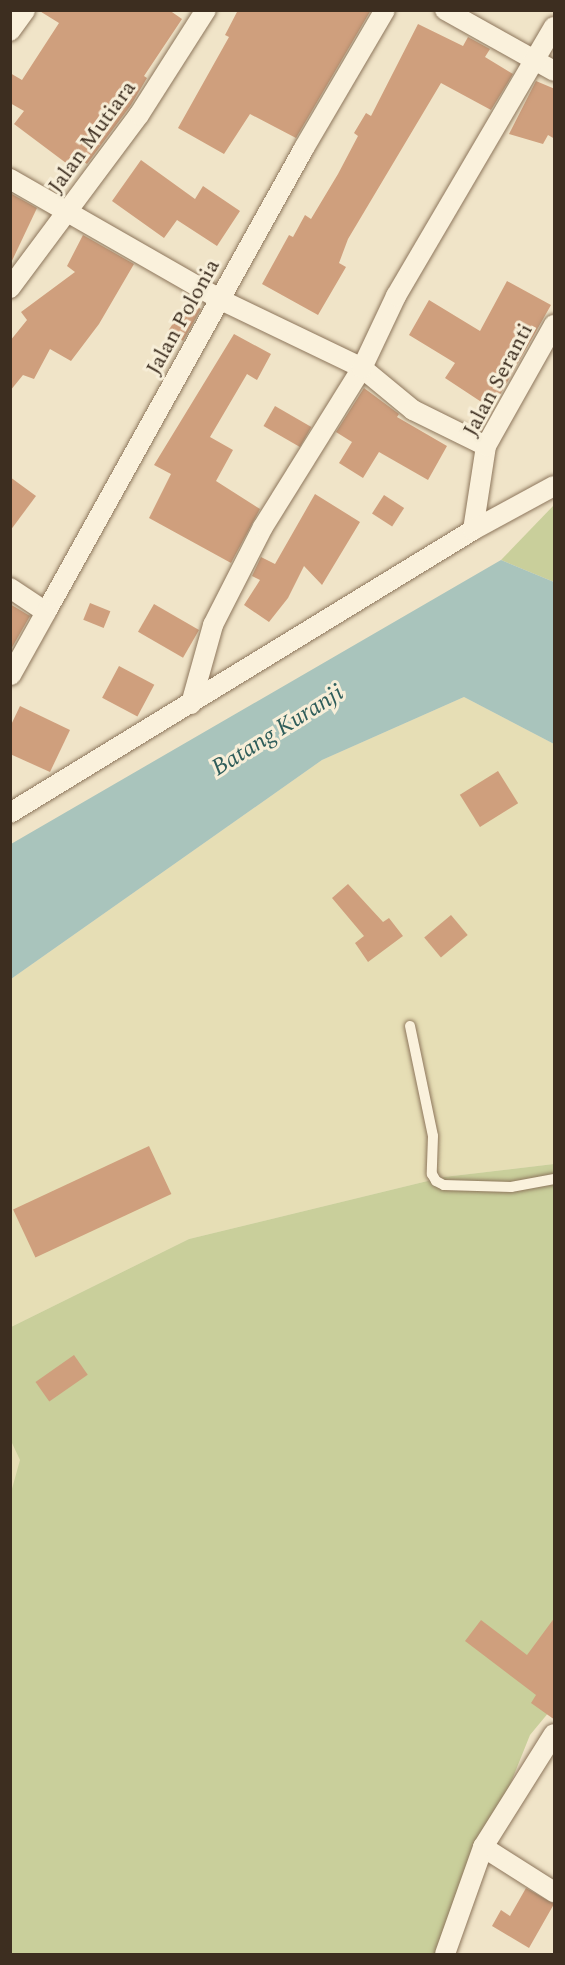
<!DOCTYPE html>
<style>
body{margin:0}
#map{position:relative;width:565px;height:1965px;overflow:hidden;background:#f0e4c8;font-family:Spectral,serif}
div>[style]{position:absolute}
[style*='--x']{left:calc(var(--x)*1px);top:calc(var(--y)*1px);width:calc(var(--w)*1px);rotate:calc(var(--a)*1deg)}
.farmland>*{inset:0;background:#e6deb5}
.green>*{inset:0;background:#c9cf9b}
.water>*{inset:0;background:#a9c4bc}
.building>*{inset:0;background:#cf9f7d;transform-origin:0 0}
.roads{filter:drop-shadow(0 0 2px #8d765c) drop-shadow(0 0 2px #8d765c)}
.lane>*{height:10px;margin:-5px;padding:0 5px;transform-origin:5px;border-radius:5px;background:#faf1dc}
.street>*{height:20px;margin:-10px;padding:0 10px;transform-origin:10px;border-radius:10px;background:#faf1dc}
span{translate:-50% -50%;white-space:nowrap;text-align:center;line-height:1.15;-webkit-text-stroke:6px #f7eed8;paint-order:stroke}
.street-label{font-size:22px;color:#3d2e20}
.water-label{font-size:24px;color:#2f5d5a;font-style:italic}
.frame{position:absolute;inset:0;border:12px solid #3d2e20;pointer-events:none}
</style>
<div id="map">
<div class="farmland">
<div style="clip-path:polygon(464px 697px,554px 744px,554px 1164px,444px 1177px,189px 1239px,11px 1327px,11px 979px,322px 760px)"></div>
<div style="clip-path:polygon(11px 1441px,21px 1460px,11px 1496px)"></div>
</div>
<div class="green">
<div style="clip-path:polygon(554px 505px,554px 582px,501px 560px)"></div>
<div style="clip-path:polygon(554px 1164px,554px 1706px,530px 1735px,442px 1954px,11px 1954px,10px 1496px,20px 1460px,11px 1441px,11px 1327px,189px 1239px,444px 1177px)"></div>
</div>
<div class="water">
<div style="clip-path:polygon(501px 560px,554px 582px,554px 744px,464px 697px,322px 760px,11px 979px,11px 844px)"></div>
</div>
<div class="building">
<div style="clip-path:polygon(38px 10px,169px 10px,182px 19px,144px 76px,147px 78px,131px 105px,87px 164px,73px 154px,66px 163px,14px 124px,24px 111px,10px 103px,10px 73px,22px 80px,59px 23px)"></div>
<div style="clip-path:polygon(238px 10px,371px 10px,296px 138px,250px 114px,224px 154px,178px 128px,229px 37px,225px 35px)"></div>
<div style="clip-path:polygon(418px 24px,463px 46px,468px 37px,490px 49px,485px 57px,513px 74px,491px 110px,441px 83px,348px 239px,339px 263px,346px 267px,318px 315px,262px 284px,289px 235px,293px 237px,305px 215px,311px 219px,338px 174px,358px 136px,354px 133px,366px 113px,371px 116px)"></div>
<div style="clip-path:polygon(536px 81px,555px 89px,555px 139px,548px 135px,543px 144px,509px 134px)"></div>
<div style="clip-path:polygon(141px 160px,195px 199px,203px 186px,240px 211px,217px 246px,177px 220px,164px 238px,112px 201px)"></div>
<div style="clip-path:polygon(10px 193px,37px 208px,10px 265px)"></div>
<div style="clip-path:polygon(83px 235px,134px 264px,99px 324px,71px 361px,50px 349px,34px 379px,23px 375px,10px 391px,10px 341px,27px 320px,21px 312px,75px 272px,67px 266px)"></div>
<div style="clip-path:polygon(507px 281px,551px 305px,492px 409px,445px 378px,455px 363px,409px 335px,429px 300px,480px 331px)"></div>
<div style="clip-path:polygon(188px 301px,201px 309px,183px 341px,168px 331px)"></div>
<div style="clip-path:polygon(234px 334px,271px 354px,257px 380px,247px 374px,210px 437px,233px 450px,216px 481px,260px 509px,231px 563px,149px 518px,171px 474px,154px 465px)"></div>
<div style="clip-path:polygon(364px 388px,399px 414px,397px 417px,447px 446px,428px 480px,379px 452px,363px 478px,339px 463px,352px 442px,336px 432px)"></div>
<div style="left:275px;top:406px;width:42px;height:23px;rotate:30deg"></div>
<div style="clip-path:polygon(10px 477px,36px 496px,10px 531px)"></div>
<div style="clip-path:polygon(315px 494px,360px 522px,322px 585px,304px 566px,288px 598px,269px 622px,244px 605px,260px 580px,252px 576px,261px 557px,275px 564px)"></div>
<div style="left:384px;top:495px;width:24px;height:22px;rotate:33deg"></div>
<div style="left:90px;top:603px;width:22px;height:18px;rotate:22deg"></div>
<div style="clip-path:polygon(10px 604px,30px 616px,10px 651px)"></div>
<div style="left:154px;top:604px;width:52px;height:32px;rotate:30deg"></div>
<div style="left:119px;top:666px;width:40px;height:36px;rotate:28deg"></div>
<div style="clip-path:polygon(20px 706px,70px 730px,50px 772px,10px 754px,10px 727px)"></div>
<div style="left:498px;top:771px;width:38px;height:45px;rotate:58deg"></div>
<div style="clip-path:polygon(348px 884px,383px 922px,389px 918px,403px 936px,368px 962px,355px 943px,364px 936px,332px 898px)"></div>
<div style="left:451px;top:915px;width:26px;height:35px;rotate:50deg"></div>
<div style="left:149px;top:1146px;width:53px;height:150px;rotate:65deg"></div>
<div style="left:74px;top:1355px;width:24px;height:47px;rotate:55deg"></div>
<div style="clip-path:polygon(555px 1617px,555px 1720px,531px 1703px,536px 1695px,465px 1641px,481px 1620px,527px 1655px)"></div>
<div style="clip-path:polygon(526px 1888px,554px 1904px,529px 1948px,492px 1926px,501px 1910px,510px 1916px)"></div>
</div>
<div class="roads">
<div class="lane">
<div style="--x:410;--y:1026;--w:112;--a:78.2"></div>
<div style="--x:433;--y:1136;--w:38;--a:92"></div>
<div style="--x:432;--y:1174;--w:8;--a:60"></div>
<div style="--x:436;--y:1181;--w:9;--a:27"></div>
<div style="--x:444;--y:1185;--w:67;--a:1.7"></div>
<div style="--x:511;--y:1187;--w:44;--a:-10.5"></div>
</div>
<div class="street">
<div style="--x:445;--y:10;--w:125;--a:29.2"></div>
<div style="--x:10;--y:31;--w:26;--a:-54"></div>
<div style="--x:10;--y:179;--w:243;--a:29.8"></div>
<div style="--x:221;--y:300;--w:157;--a:25.7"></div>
<div style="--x:362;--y:368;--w:66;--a:39.5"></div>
<div style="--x:413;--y:410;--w:81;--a:26.3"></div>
<div style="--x:10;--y:288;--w:216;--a:-53.3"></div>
<div style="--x:139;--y:115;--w:125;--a:-57.5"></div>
<div style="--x:473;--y:530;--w:85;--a:-81.2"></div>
<div style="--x:486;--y:446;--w:139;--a:-60.7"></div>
<div style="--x:10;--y:588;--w:43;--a:33.7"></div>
<div style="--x:46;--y:612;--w:531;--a:-60.92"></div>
<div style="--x:304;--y:148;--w:160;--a:-59.6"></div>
<div style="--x:11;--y:675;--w:72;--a:-60.9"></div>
<div style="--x:191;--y:704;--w:82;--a:-74.4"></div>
<div style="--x:213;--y:625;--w:110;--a:-63"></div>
<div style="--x:263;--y:527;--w:187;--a:-58.1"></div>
<div style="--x:362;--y:368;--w:80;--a:-64.7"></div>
<div style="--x:396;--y:296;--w:312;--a:-59.6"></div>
<div style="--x:10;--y:813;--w:543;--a:-31.43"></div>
<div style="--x:473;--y:530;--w:92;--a:-28.5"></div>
<div style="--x:483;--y:1847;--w:84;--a:32.4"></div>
<div style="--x:445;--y:1954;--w:114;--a:-70.4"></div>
<div style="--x:483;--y:1847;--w:133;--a:-57.9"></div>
</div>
</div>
<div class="street-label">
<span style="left:92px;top:137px;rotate:-54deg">Jalan Mutiara</span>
<span style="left:183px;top:317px;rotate:-61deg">Jalan Polonia</span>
<span style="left:498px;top:380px;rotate:-62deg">Jalan Seranti</span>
</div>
<div class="water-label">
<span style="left:278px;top:731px;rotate:-32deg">Batang Kuranji</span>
</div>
<div class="frame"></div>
</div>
